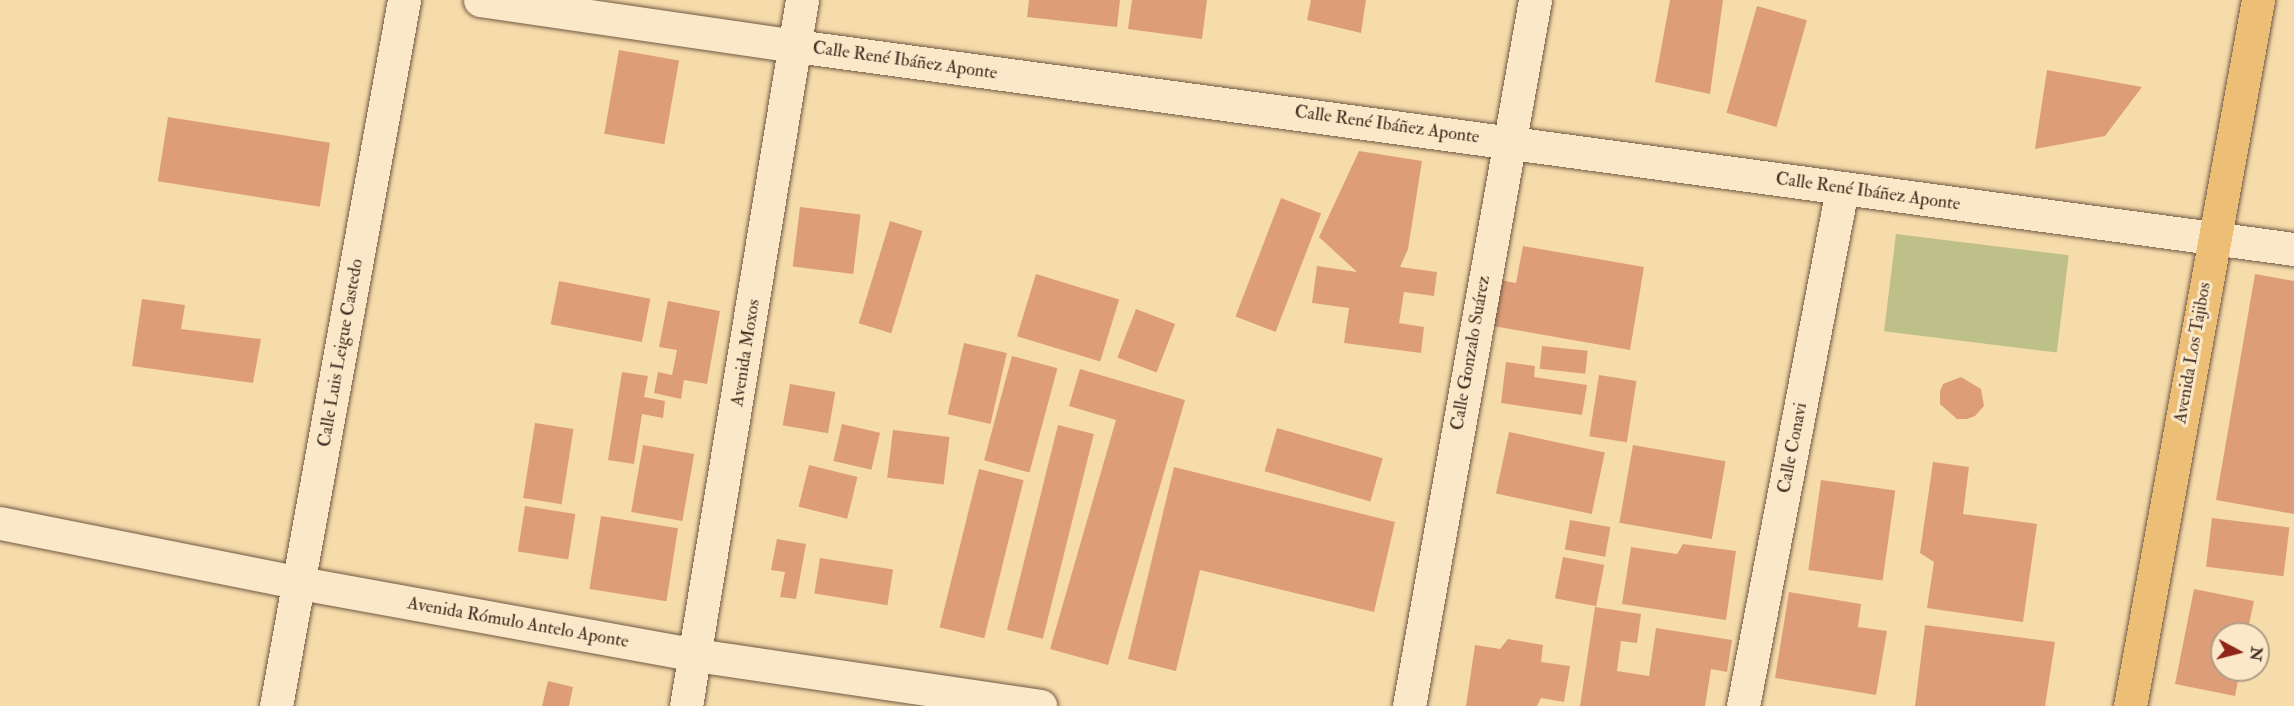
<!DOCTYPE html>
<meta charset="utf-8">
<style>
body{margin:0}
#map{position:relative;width:2294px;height:706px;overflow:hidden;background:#f7dcab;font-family:"IM FELL Double Pica",serif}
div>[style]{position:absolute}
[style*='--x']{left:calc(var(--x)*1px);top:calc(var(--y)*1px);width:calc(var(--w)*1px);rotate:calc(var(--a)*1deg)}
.green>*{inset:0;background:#bdc088;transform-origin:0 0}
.building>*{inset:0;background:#de9d79;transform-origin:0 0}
.roads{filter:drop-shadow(0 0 2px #705844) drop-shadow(0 0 2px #705844)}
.minor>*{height:33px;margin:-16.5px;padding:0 16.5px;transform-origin:16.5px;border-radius:16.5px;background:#fae8c8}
.primary>*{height:33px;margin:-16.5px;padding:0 16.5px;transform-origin:16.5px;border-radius:16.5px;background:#ecbe76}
span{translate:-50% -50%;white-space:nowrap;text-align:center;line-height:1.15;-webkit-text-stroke:6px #fae8c8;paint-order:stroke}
.street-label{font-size:18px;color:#432c21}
.north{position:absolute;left:2210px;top:622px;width:60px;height:60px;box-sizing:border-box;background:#fae8c8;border:2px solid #b19d85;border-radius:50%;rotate:97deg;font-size:16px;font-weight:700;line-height:24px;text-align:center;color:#432c21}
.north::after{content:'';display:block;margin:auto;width:21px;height:27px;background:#8f2418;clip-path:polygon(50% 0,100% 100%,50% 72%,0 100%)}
</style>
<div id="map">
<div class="green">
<div style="left:1896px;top:234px;width:174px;height:98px;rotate:7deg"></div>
</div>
<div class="building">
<div style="clip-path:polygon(1029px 0,1120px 0,1117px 27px,1027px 17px)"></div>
<div style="clip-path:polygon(1132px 0,1207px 0,1202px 39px,1128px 29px)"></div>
<div style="clip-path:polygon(1311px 0,1366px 0,1361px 33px,1307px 20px)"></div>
<div style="clip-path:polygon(1670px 0,1723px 0,1710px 94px,1655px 82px)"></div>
<div style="left:1757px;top:6px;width:52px;height:111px;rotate:16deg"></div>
<div style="left:619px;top:50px;width:61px;height:85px;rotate:10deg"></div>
<div style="clip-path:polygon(2047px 70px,2142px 87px,2105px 136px,2035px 149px)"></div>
<div style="left:168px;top:117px;width:164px;height:65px;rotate:9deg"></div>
<div style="clip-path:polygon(1359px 151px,1422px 161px,1408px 249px,1400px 267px,1437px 272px,1434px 296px,1404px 292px,1399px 323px,1424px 327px,1421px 353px,1344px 343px,1349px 308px,1312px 303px,1317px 266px,1357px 272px,1319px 237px)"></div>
<div style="left:1281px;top:198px;width:43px;height:127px;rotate:21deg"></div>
<div style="left:800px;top:207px;width:61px;height:60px;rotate:7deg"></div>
<div style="left:890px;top:221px;width:34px;height:107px;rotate:17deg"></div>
<div style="clip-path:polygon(1523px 246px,1644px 267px,1630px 350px,1493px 326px,1501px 280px,1516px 283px)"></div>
<div style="left:1036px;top:274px;width:87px;height:65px;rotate:17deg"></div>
<div style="clip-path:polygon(2255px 274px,2294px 281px,2294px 514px,2216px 500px)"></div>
<div style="left:559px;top:281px;width:93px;height:44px;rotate:11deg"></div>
<div style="clip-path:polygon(142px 299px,185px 305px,181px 329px,261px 339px,253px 383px,132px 366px)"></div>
<div style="clip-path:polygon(668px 301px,720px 311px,707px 384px,684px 380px,681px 399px,654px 393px,658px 372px,672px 375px,677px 350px,659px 347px)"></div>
<div style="left:1136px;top:309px;width:42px;height:52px;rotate:21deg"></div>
<div style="left:964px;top:343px;width:44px;height:73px;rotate:13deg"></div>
<div style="left:1542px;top:346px;width:46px;height:23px;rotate:6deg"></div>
<div style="left:1012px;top:356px;width:47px;height:108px;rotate:15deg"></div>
<div style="clip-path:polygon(1506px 362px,1535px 366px,1534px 377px,1587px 385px,1582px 415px,1501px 403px)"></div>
<div style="clip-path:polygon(1080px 369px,1185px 400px,1108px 665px,1050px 649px,1116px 420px,1069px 406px)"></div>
<div style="clip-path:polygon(622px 372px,648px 376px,644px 397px,665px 401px,663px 418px,642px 414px,634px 464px,608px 460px)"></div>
<div style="left:1599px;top:375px;width:38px;height:62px;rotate:9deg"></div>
<div style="clip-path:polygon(1961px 377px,1981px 389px,1984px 406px,1975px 416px,1967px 419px,1957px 419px,1940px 404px,1940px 391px,1943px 384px)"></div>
<div style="left:790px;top:384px;width:46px;height:42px;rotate:10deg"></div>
<div style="left:535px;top:423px;width:39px;height:76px;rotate:9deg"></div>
<div style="left:842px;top:424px;width:39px;height:38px;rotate:13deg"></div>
<div style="left:1058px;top:425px;width:37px;height:211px;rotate:14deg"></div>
<div style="left:1277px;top:428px;width:110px;height:45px;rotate:16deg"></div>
<div style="left:893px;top:430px;width:57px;height:48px;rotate:7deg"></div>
<div style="left:1509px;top:432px;width:98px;height:63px;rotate:12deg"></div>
<div style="left:643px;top:445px;width:52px;height:68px;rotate:10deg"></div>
<div style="left:1633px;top:445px;width:94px;height:79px;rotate:10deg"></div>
<div style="clip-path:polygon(1933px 462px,1969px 467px,1963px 514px,2037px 524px,2023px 622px,1927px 608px,1934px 562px,1920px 553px)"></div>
<div style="left:809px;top:465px;width:50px;height:43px;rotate:14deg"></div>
<div style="clip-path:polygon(1174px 467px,1395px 522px,1374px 612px,1200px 570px,1176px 671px,1128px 659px)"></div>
<div style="left:979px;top:469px;width:46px;height:163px;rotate:14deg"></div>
<div style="left:1821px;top:480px;width:75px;height:91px;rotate:8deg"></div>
<div style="left:525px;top:506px;width:51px;height:46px;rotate:9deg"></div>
<div style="left:601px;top:516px;width:78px;height:74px;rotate:9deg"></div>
<div style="left:2212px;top:518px;width:78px;height:49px;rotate:7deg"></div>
<div style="left:1570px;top:520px;width:41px;height:30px;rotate:10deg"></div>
<div style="clip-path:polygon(777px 539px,806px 544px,796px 599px,780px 597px,785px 572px,771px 570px)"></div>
<div style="clip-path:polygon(1683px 544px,1736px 551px,1726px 620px,1622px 604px,1631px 547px,1677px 554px)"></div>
<div style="left:1563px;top:557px;width:42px;height:42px;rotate:11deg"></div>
<div style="left:820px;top:558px;width:74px;height:36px;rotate:9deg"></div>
<div style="clip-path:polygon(2194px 589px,2254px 601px,2247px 634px,2222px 634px,2222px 670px,2240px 670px,2235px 696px,2175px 684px)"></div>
<div style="clip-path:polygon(1789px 592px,1861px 604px,1858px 627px,1887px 631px,1876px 695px,1775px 678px)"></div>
<div style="clip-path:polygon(1595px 607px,1641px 614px,1637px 643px,1621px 641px,1617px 671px,1649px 676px,1656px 628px,1732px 640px,1727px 672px,1711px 669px,1705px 706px,1580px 706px)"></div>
<div style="clip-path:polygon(1925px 625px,2055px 642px,2045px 706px,1915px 706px)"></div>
<div style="clip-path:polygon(1508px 639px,1543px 645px,1541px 662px,1570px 666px,1564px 702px,1541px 698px,1537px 706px,1466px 706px,1475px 645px,1500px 649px)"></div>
<div style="clip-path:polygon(548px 681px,573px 687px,569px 706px,542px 706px)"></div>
</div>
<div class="roads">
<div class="minor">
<div style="--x:480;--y:0;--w:319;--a:8.3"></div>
<div style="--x:796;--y:46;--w:1512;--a:7.72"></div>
<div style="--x:0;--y:523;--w:306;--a:11.3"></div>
<div style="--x:300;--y:583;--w:402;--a:10.3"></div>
<div style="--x:696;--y:655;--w:348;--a:8.4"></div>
<div style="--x:276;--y:706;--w:718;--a:-79.72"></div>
<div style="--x:686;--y:706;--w:715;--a:-80.67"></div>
<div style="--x:1409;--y:706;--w:717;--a:-79.88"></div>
<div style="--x:1743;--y:706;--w:526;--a:-79.16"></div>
</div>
<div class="primary">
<div style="--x:2130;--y:706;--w:718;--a:-79.72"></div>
</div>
</div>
<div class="street-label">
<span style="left:905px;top:61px;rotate:8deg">Calle René Ibáñez Aponte</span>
<span style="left:1387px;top:125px;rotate:8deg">Calle René Ibáñez Aponte</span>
<span style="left:1868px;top:192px;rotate:8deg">Calle René Ibáñez Aponte</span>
<span style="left:341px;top:353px;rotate:-80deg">Calle Luis Leigue Castedo</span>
<span style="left:746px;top:353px;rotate:-81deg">Avenida Moxos</span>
<span style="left:1471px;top:353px;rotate:-80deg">Calle Gonzalo Suárez</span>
<span style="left:2193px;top:353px;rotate:-80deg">Avenida Los Tajibos</span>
<span style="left:1793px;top:448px;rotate:-79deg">Calle Conavi</span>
<span style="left:518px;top:623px;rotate:10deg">Avenida Rómulo Antelo Aponte</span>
</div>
<div class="north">N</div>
</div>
